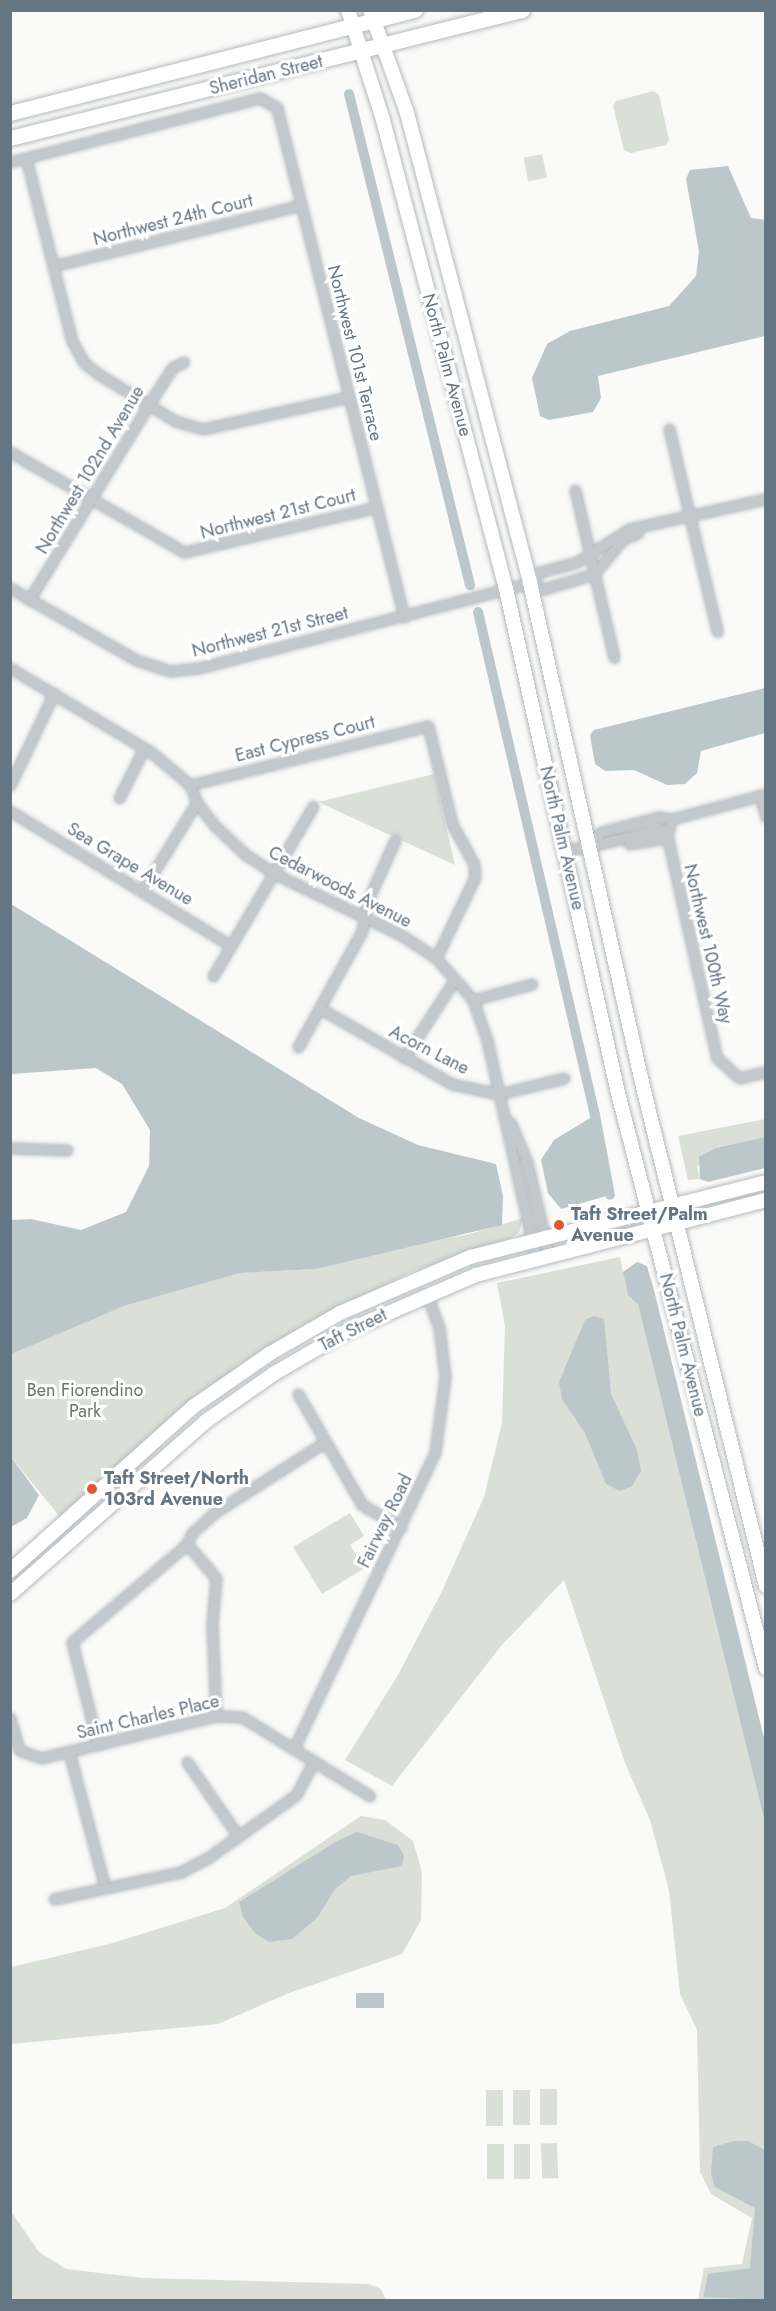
<!DOCTYPE html>
<style>
body{margin:0}
#map{position:relative;width:776px;height:2311px;overflow:hidden;background:#fafaf8;font-family:Jost,sans-serif}
div>[style]{position:absolute}
[style*='--x']{left:calc(var(--x)*1px);top:calc(var(--y)*1px);width:calc(var(--w)*1px);rotate:calc(var(--a)*1deg)}
.green>*{inset:0;background:#dadfd7;transform-origin:0 0}
.water>*{inset:0;background:#bbc7cb;transform-origin:0 0}
.canal>*{height:10px;margin:-5px;padding:0 5px;transform-origin:5px;border-radius:5px;background:#bbc7cb}
.roads{filter:drop-shadow(0 0 2px #b3babf) drop-shadow(0 0 2px #b3babf)}
.street>*{height:9px;margin:-4.5px;padding:0 4.5px;transform-origin:4.5px;border-radius:4.5px;background:#c3c8cc}
.secondary>*{height:14px;margin:-7px;padding:0 7px;transform-origin:7px;border-radius:7px;background:#fff}
.primary>*{height:15px;margin:-7.5px;padding:0 7.5px;transform-origin:7.5px;border-radius:7.5px;background:#fff}
.dots>*{width:16px;height:16px;translate:-50% -50%;box-sizing:border-box;border:3px solid #fff;border-radius:50%}
span{translate:-50% -50%;white-space:nowrap;text-align:center;line-height:1.15;-webkit-text-stroke:6px #fff;paint-order:stroke}
.street-label{font-size:18px;color:#657683}
.poi-label{font-size:18px;color:#657683;font-weight:700}
.left{translate:0 -50%;text-align:left}
.park-label{font-size:18px;color:#687a64}
.frame{position:absolute;inset:0;border:12px solid #657683;pointer-events:none}
</style>
<div id="map">
<div class="green">
<div style="clip-path:polygon(653px 91px,659px 95px,669px 139px,666px 145px,631px 153px,624px 150px,613px 106px,616px 101px)"></div>
<div style="left:542px;top:154px;width:24px;height:19px;rotate:78deg"></div>
<div style="clip-path:polygon(434px 774px,455px 865px,318px 802px)"></div>
<div style="clip-path:polygon(765px 1119px,765px 1137px,716px 1148px,697px 1167px,700px 1179px,688px 1180px,678px 1136px)"></div>
<div style="clip-path:polygon(523px 1218px,519px 1233px,511px 1238px,411px 1272px,302px 1327px,194px 1406px,60px 1517px,11px 1457px,11px 1354px,33px 1342px,124px 1306px,240px 1273px,316px 1269px,414px 1244px,466px 1235px)"></div>
<div style="clip-path:polygon(620px 1257px,628px 1294px,638px 1303px,765px 1823px,765px 2300px,698px 2300px,704px 2268px,742px 2264px,752px 2218px,711px 2194px,700px 2172px,697px 2030px,680px 1994px,669px 1890px,650px 1820px,625px 1763px,564px 1580px,501px 1646px,392px 1786px,345px 1760px,398px 1675px,442px 1591px,484px 1497px,502px 1423px,505px 1326px,497px 1283px)"></div>
<div style="clip-path:polygon(350px 1513px,364px 1536px,350px 1545px,365px 1568px,322px 1594px,293px 1547px)"></div>
<div style="clip-path:polygon(361px 1816px,385px 1820px,413px 1841px,422px 1872px,421px 1920px,402px 1954px,289px 1993px,218px 2024px,11px 2044px,11px 1967px,113px 1943px,225px 1908px)"></div>
<div style="left:540px;top:2089px;width:17px;height:36px"></div>
<div style="left:486px;top:2090px;width:17px;height:36px"></div>
<div style="left:513px;top:2090px;width:17px;height:35px"></div>
<div style="left:557px;top:2143px;width:35px;height:16px;rotate:88deg"></div>
<div style="left:504px;top:2144px;width:35px;height:17px;rotate:90deg"></div>
<div style="left:514px;top:2144px;width:16px;height:35px"></div>
<div style="clip-path:polygon(10px 2210px,39px 2252px,66px 2269px,143px 2278px,369px 2284px,381px 2289px,386px 2300px,11px 2300px)"></div>
</div>
<div class="water">
<div style="clip-path:polygon(728px 166px,751px 218px,765px 220px,765px 336px,598px 376px,601px 398px,593px 412px,549px 420px,540px 416px,532px 378px,547px 344px,570px 331px,669px 306px,696px 276px,699px 251px,686px 179px,690px 170px)"></div>
<div style="clip-path:polygon(765px 688px,765px 733px,701px 751px,697px 773px,685px 784px,667px 785px,634px 770px,605px 771px,595px 764px,590px 735px,594px 730px)"></div>
<div style="clip-path:polygon(11px 904px,359px 1118px,418px 1145px,496px 1164px,503px 1196px,502px 1225px,316px 1269px,240px 1273px,124px 1306px,11px 1354px,11px 1220px,31px 1219px,81px 1230px,126px 1212px,149px 1166px,150px 1130px,122px 1084px,96px 1068px,11px 1074px)"></div>
<div style="clip-path:polygon(595px 1115px,610px 1195px,561px 1209px,548px 1193px,541px 1160px,554px 1140px)"></div>
<div style="clip-path:polygon(765px 1137px,765px 1168px,708px 1182px,700px 1179px,699px 1157px,716px 1148px)"></div>
<div style="clip-path:polygon(637px 1262px,647px 1266px,654px 1290px,765px 1742px,765px 1823px,638px 1304px,628px 1295px,623px 1272px)"></div>
<div style="clip-path:polygon(594px 1316px,604px 1319px,611px 1394px,637px 1450px,641px 1471px,632px 1486px,620px 1491px,606px 1484px,585px 1433px,562px 1399px,559px 1382px,585px 1320px)"></div>
<div style="clip-path:polygon(11px 1457px,39px 1495px,27px 1518px,11px 1527px)"></div>
<div style="clip-path:polygon(357px 1832px,398px 1845px,404px 1856px,402px 1866px,351px 1876px,335px 1889px,317px 1918px,292px 1939px,269px 1942px,255px 1933px,243px 1917px,239px 1902px,337px 1841px)"></div>
<div style="left:384px;top:1993px;width:15px;height:28px;rotate:90deg"></div>
<div style="clip-path:polygon(734px 2141px,748px 2141px,765px 2150px,765px 2300px,703px 2297px,708px 2274px,750px 2268px,755px 2208px,715px 2187px,711px 2174px,713px 2147px)"></div>
</div>
<div class="canal">
<div style="--x:349;--y:94;--w:506;--a:76.16"></div>
<div style="--x:478;--y:612;--w:516;--a:76.91"></div>
<div style="--x:595;--y:1115;--w:81;--a:79.4"></div>
</div>
<div class="roads">
<div class="street">
<div style="--x:26;--y:158;--w:189;--a:75.9"></div>
<div style="--x:72;--y:341;--w:25;--a:61"></div>
<div style="--x:84;--y:363;--w:20;--a:37"></div>
<div style="--x:100;--y:375;--w:88;--a:31.5"></div>
<div style="--x:175;--y:421;--w:29;--a:16"></div>
<div style="--x:203;--y:429;--w:149;--a:-12.4"></div>
<div style="--x:10;--y:162;--w:258;--a:-14.4"></div>
<div style="--x:260;--y:98;--w:20;--a:30"></div>
<div style="--x:277;--y:108;--w:525;--a:75.99"></div>
<div style="--x:53;--y:266;--w:255;--a:-13.8"></div>
<div style="--x:669;--y:429;--w:208;--a:76.6"></div>
<div style="--x:10;--y:452;--w:201;--a:29.9"></div>
<div style="--x:184;--y:552;--w:198;--a:-13.1"></div>
<div style="--x:575;--y:490;--w:172;--a:76.9"></div>
<div style="--x:530;--y:583;--w:15;--a:23"></div>
<div style="--x:544;--y:589;--w:52;--a:-16.7"></div>
<div style="--x:594;--y:574;--w:45;--a:-50.4"></div>
<div style="--x:623;--y:539;--w:16;--a:-22"></div>
<div style="--x:10;--y:588;--w:145;--a:29.7"></div>
<div style="--x:136;--y:660;--w:36;--a:18"></div>
<div style="--x:170;--y:671;--w:29;--a:-6"></div>
<div style="--x:199;--y:668;--w:342;--a:-14.4"></div>
<div style="--x:530;--y:583;--w:15;--a:-48"></div>
<div style="--x:540;--y:572;--w:38;--a:-15"></div>
<div style="--x:577;--y:562;--w:62;--a:-32.4"></div>
<div style="--x:629;--y:529;--w:140;--a:-12.4"></div>
<div style="--x:29;--y:600;--w:230;--a:-58.5"></div>
<div style="--x:149;--y:404;--w:43;--a:-57.4"></div>
<div style="--x:172;--y:368;--w:13;--a:-27"></div>
<div style="--x:10;--y:668;--w:165;--a:30.9"></div>
<div style="--x:152;--y:753;--w:50;--a:40.1"></div>
<div style="--x:190;--y:785;--w:19;--a:69"></div>
<div style="--x:197;--y:803;--w:28;--a:52"></div>
<div style="--x:214;--y:825;--w:44;--a:43.2"></div>
<div style="--x:246;--y:855;--w:35;--a:33"></div>
<div style="--x:275;--y:874;--w:140;--a:25.8"></div>
<div style="--x:401;--y:935;--w:42;--a:33.3"></div>
<div style="--x:436;--y:958;--w:56;--a:48.6"></div>
<div style="--x:473;--y:1000;--w:42;--a:70.7"></div>
<div style="--x:487;--y:1040;--w:224;--a:77.4"></div>
<div style="--x:10;--y:785;--w:102;--a:-64.4"></div>
<div style="--x:190;--y:785;--w:245;--a:-13.9"></div>
<div style="--x:428;--y:726;--w:101;--a:76.2"></div>
<div style="--x:452;--y:824;--w:46;--a:61.2"></div>
<div style="--x:474;--y:864;--w:13;--a:86"></div>
<div style="--x:475;--y:877;--w:90;--a:115.7"></div>
<div style="--x:760;--y:795;--w:23;--a:75"></div>
<div style="--x:119;--y:798;--w:56;--a:-63.4"></div>
<div style="--x:10;--y:811;--w:259;--a:31.4"></div>
<div style="--x:672;--y:819;--w:17;--a:107"></div>
<div style="--x:667;--y:835;--w:229;--a:77.4"></div>
<div style="--x:717;--y:1058;--w:30;--a:42"></div>
<div style="--x:739;--y:1078;--w:28;--a:-13"></div>
<div style="--x:589;--y:844;--w:17;--a:-45"></div>
<div style="--x:601;--y:832;--w:59;--a:-14.7"></div>
<div style="--x:658;--y:817;--w:14;--a:8"></div>
<div style="--x:672;--y:819;--w:97;--a:-14.9"></div>
<div style="--x:629;--y:844;--w:38;--a:-9"></div>
<div style="--x:565;--y:851;--w:105;--a:-12.1"></div>
<div style="--x:142;--y:891;--w:105;--a:-58.3"></div>
<div style="--x:213;--y:976;--w:197;--a:-59.5"></div>
<div style="--x:473;--y:1000;--w:61;--a:-15.2"></div>
<div style="--x:321;--y:1009;--w:151;--a:29.8"></div>
<div style="--x:452;--y:1084;--w:48;--a:12"></div>
<div style="--x:499;--y:1094;--w:67;--a:-13.8"></div>
<div style="--x:298;--y:1047;--w:132;--a:-61.1"></div>
<div style="--x:362;--y:931;--w:29;--a:-80"></div>
<div style="--x:367;--y:902;--w:68;--a:-65.7"></div>
<div style="--x:404;--y:1058;--w:90;--a:-57.2"></div>
<div style="--x:504;--y:1118;--w:9;--a:41"></div>
<div style="--x:511;--y:1124;--w:41;--a:67.2"></div>
<div style="--x:527;--y:1162;--w:97;--a:76.8"></div>
<div style="--x:10;--y:1148;--w:57;--a:2"></div>
<div style="--x:298;--y:1394;--w:128;--a:60"></div>
<div style="--x:362;--y:1505;--w:45;--a:29.4"></div>
<div style="--x:187;--y:1544;--w:45;--a:49.5"></div>
<div style="--x:216;--y:1578;--w:46;--a:95"></div>
<div style="--x:212;--y:1624;--w:92;--a:87.5"></div>
<div style="--x:10;--y:1718;--w:33;--a:74"></div>
<div style="--x:19;--y:1750;--w:23;--a:20"></div>
<div style="--x:41;--y:1758;--w:180;--a:-13.5"></div>
<div style="--x:216;--y:1716;--w:26;--a:2"></div>
<div style="--x:242;--y:1717;--w:150;--a:31.7"></div>
<div style="--x:98;--y:1745;--w:106;--a:-104.2"></div>
<div style="--x:72;--y:1642;--w:151;--a:-40.4"></div>
<div style="--x:187;--y:1544;--w:12;--a:-66"></div>
<div style="--x:192;--y:1533;--w:30;--a:-42"></div>
<div style="--x:214;--y:1513;--w:132;--a:-32.6"></div>
<div style="--x:294;--y:1748;--w:328;--a:-64.5"></div>
<div style="--x:435;--y:1452;--w:76;--a:-82.4"></div>
<div style="--x:445;--y:1377;--w:50;--a:-96.8"></div>
<div style="--x:439;--y:1327;--w:34;--a:-111"></div>
<div style="--x:69;--y:1752;--w:140;--a:75.1"></div>
<div style="--x:187;--y:1762;--w:91;--a:55.3"></div>
<div style="--x:54;--y:1899;--w:130;--a:-12"></div>
<div style="--x:181;--y:1872;--w:32;--a:-28"></div>
<div style="--x:209;--y:1857;--w:107;--a:-35.5"></div>
<div style="--x:296;--y:1795;--w:38;--a:-62"></div>
</div>
<div class="secondary">
<div style="--x:348;--y:10;--w:115;--a:72.3"></div>
<div style="--x:383;--y:120;--w:485;--a:75.3"></div>
<div style="--x:506;--y:589;--w:516;--a:77.47"></div>
<div style="--x:618;--y:1093;--w:594;--a:75.57"></div>
<div style="--x:370;--y:10;--w:109;--a:70.2"></div>
<div style="--x:407;--y:113;--w:486;--a:75.3"></div>
<div style="--x:530;--y:583;--w:517;--a:77.36"></div>
<div style="--x:643;--y:1087;--w:514;--a:76.15"></div>
<div style="--x:10;--y:1571;--w:247;--a:-41.9"></div>
<div style="--x:194;--y:1406;--w:91;--a:-34.7"></div>
<div style="--x:269;--y:1354;--w:82;--a:-30"></div>
<div style="--x:340;--y:1313;--w:142;--a:-23.3"></div>
<div style="--x:470;--y:1257;--w:305;--a:-14.2"></div>
<div style="--x:10;--y:1594;--w:261;--a:-41.4"></div>
<div style="--x:206;--y:1421;--w:84;--a:-34.8"></div>
<div style="--x:275;--y:1373;--w:86;--a:-30.2"></div>
<div style="--x:349;--y:1330;--w:138;--a:-23.4"></div>
<div style="--x:476;--y:1275;--w:300;--a:-14.5"></div>
</div>
<div class="primary">
<div style="--x:10;--y:113;--w:418;--a:-14.3"></div>
<div style="--x:10;--y:138;--w:528;--a:-14.04"></div>
</div>
</div>
<div class="dots">
<div style="left:559px;top:1225px;background:#e4572e"></div>
<div style="left:92px;top:1489px;background:#e4572e"></div>
</div>
<div class="street-label">
<span style="left:266px;top:75px;rotate:-14deg">Sheridan Street</span>
<span style="left:173px;top:220px;rotate:-14deg">Northwest 24th Court</span>
<span style="left:355px;top:353px;rotate:76deg">Northwest 101st Terrace</span>
<span style="left:447px;top:365px;rotate:75deg">North Palm Avenue</span>
<span style="left:90px;top:470px;rotate:-59deg">Northwest 102nd Avenue</span>
<span style="left:278px;top:514px;rotate:-14deg">Northwest 21st Court</span>
<span style="left:270px;top:632px;rotate:-14deg">Northwest 21st Street</span>
<span style="left:305px;top:739px;rotate:-14deg">East Cypress Court</span>
<span style="left:562px;top:838px;rotate:77deg">North Palm Avenue</span>
<span style="left:130px;top:864px;rotate:31deg">Sea Grape Avenue</span>
<span style="left:340px;top:887px;rotate:27deg">Cedarwoods Avenue</span>
<span style="left:708px;top:944px;rotate:77deg">Northwest 100th Way</span>
<span style="left:429px;top:1050px;rotate:27deg">Acorn Lane</span>
<span style="left:353px;top:1330px;rotate:-27deg">Taft Street</span>
<span style="left:683px;top:1345px;rotate:76deg">North Palm Avenue</span>
<span style="left:385px;top:1521px;rotate:-64deg">Fairway Road</span>
<span style="left:148px;top:1717px;rotate:-13deg">Saint Charles Place</span>
</div>
<div class="poi-label">
<span class="left" style="left:571px;top:1225px">Taft Street/Palm<br>Avenue</span>
<span class="left" style="left:104px;top:1489px">Taft Street/North<br>103rd Avenue</span>
</div>
<div class="park-label">
<span style="left:85px;top:1401px">Ben Fiorendino<br>Park</span>
</div>
<div class="frame"></div>
</div>
